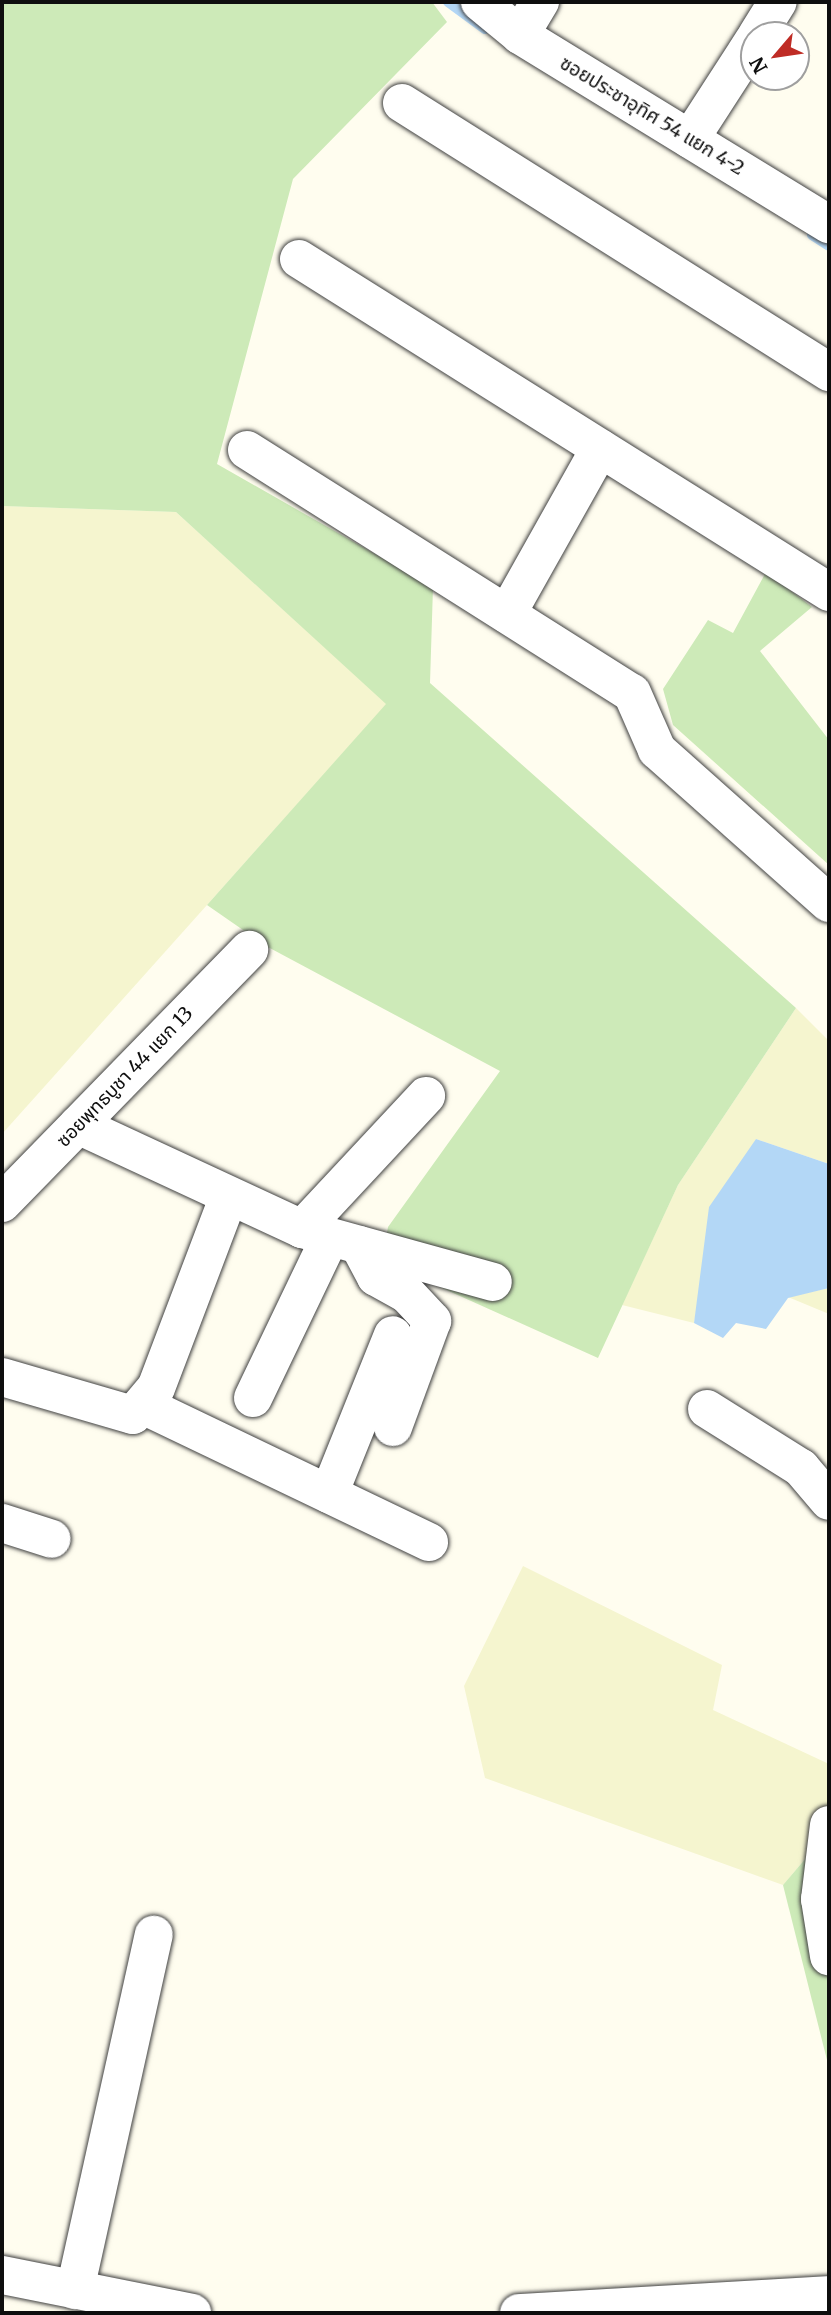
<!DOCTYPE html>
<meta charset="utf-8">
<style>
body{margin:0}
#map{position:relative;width:831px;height:2315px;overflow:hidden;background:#fffdef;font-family:Merriweather,"Noto Sans Thai",serif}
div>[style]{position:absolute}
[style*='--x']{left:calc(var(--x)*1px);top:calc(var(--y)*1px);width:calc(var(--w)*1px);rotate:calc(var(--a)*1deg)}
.farmland>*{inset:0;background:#f5f5cf}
.green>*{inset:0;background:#cdeab8}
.water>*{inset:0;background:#b3d7f6}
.stream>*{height:10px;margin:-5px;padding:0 5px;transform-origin:5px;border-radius:5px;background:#b3d7f6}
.roads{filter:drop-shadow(0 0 2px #414141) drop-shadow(0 0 2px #414141)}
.minor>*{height:38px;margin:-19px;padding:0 19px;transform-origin:19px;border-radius:19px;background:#fff}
span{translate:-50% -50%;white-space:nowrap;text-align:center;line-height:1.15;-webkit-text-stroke:7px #fff;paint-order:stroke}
.street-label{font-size:19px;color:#0e0e0e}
.frame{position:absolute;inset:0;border:4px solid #0e0e0e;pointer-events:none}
.north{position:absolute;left:740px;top:21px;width:70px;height:70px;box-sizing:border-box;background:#fff;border:2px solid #9f9f9f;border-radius:50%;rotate:241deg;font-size:19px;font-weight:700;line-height:28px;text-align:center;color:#0e0e0e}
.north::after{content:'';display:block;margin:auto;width:24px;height:32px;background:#bf2c25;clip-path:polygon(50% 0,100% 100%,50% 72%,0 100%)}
</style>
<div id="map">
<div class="farmland">
<div style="clip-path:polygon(2px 506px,176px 512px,387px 704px,2px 1134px)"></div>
<div style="clip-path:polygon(796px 1008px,829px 1041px,829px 1164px,756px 1139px,703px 1271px,694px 1323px,622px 1305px,678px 1185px)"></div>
<div style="clip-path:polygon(829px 1288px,829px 1314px,788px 1297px)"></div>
<div style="clip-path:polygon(523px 1566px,722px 1665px,713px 1710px,829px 1764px,829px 1831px,783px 1885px,485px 1778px,464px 1686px)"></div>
</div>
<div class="green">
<div style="clip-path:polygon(2px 2px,432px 2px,447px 22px,293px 179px,217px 464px,433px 587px,430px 683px,796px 1008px,678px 1185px,598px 1358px,382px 1261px,388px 1227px,500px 1071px,266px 946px,207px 905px,386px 704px,176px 512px,2px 506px)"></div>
<div style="clip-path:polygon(766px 572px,812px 607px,760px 651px,829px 740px,829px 865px,673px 725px,663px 689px,708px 620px,733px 633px)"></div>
<div style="clip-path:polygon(829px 1831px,829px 2068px,783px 1885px)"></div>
</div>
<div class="water">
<div style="clip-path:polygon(756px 1139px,829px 1164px,829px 1288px,788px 1298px,766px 1329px,736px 1323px,723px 1338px,694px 1323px,709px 1207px)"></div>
</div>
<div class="stream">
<div style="--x:448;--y:2;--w:46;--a:36.1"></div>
<div style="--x:812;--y:235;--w:20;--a:33"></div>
</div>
<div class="roads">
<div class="minor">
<div style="--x:480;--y:2;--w:52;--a:39.5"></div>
<div style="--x:520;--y:35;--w:362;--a:31.5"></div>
<div style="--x:520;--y:35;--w:39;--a:-59"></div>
<div style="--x:757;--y:35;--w:39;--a:-58"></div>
<div style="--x:402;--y:103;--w:505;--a:32.21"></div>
<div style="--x:690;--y:139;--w:118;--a:-57.1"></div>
<div style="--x:299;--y:259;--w:626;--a:32.14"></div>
<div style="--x:247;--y:450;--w:455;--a:32.3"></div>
<div style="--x:632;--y:693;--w:62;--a:66.3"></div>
<div style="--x:657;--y:750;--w:230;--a:41.7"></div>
<div style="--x:507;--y:614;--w:190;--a:-60.7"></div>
<div style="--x:78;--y:1125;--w:247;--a:24.9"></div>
<div style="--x:302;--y:1229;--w:198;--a:15.5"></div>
<div style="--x:2;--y:1203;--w:354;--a:-45.7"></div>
<div style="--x:302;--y:1229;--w:182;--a:-47"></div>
<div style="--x:359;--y:1245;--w:36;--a:62"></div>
<div style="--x:376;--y:1277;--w:35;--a:29"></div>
<div style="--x:407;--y:1294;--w:37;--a:47"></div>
<div style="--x:432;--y:1321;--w:113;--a:110.2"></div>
<div style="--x:2;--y:1377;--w:136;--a:16.2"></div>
<div style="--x:133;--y:1415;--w:35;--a:-50"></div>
<div style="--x:156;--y:1388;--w:205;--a:-69.2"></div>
<div style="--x:253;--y:1398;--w:178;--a:-64.4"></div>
<div style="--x:145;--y:1406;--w:315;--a:25.6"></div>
<div style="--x:707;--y:1409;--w:111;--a:32.1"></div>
<div style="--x:801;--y:1468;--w:43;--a:49.7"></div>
<div style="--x:329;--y:1494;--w:171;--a:-68.1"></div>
<div style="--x:2;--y:1523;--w:52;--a:17.7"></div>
<div style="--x:829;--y:1825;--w:75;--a:96.9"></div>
<div style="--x:820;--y:1899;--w:58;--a:81"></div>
<div style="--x:2;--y:2275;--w:194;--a:11.3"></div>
<div style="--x:75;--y:2290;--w:364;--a:-77.5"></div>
<div style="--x:519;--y:2313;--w:311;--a:-3.3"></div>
</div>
</div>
<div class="street-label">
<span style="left:652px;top:116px;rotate:31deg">ซอยประชาอุทิศ 54 แยก 4-2</span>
<span style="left:125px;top:1077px;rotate:-46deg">ซอยพุทธบูชา 44 แยก 13</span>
</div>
<div class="frame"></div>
<div class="north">N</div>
</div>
